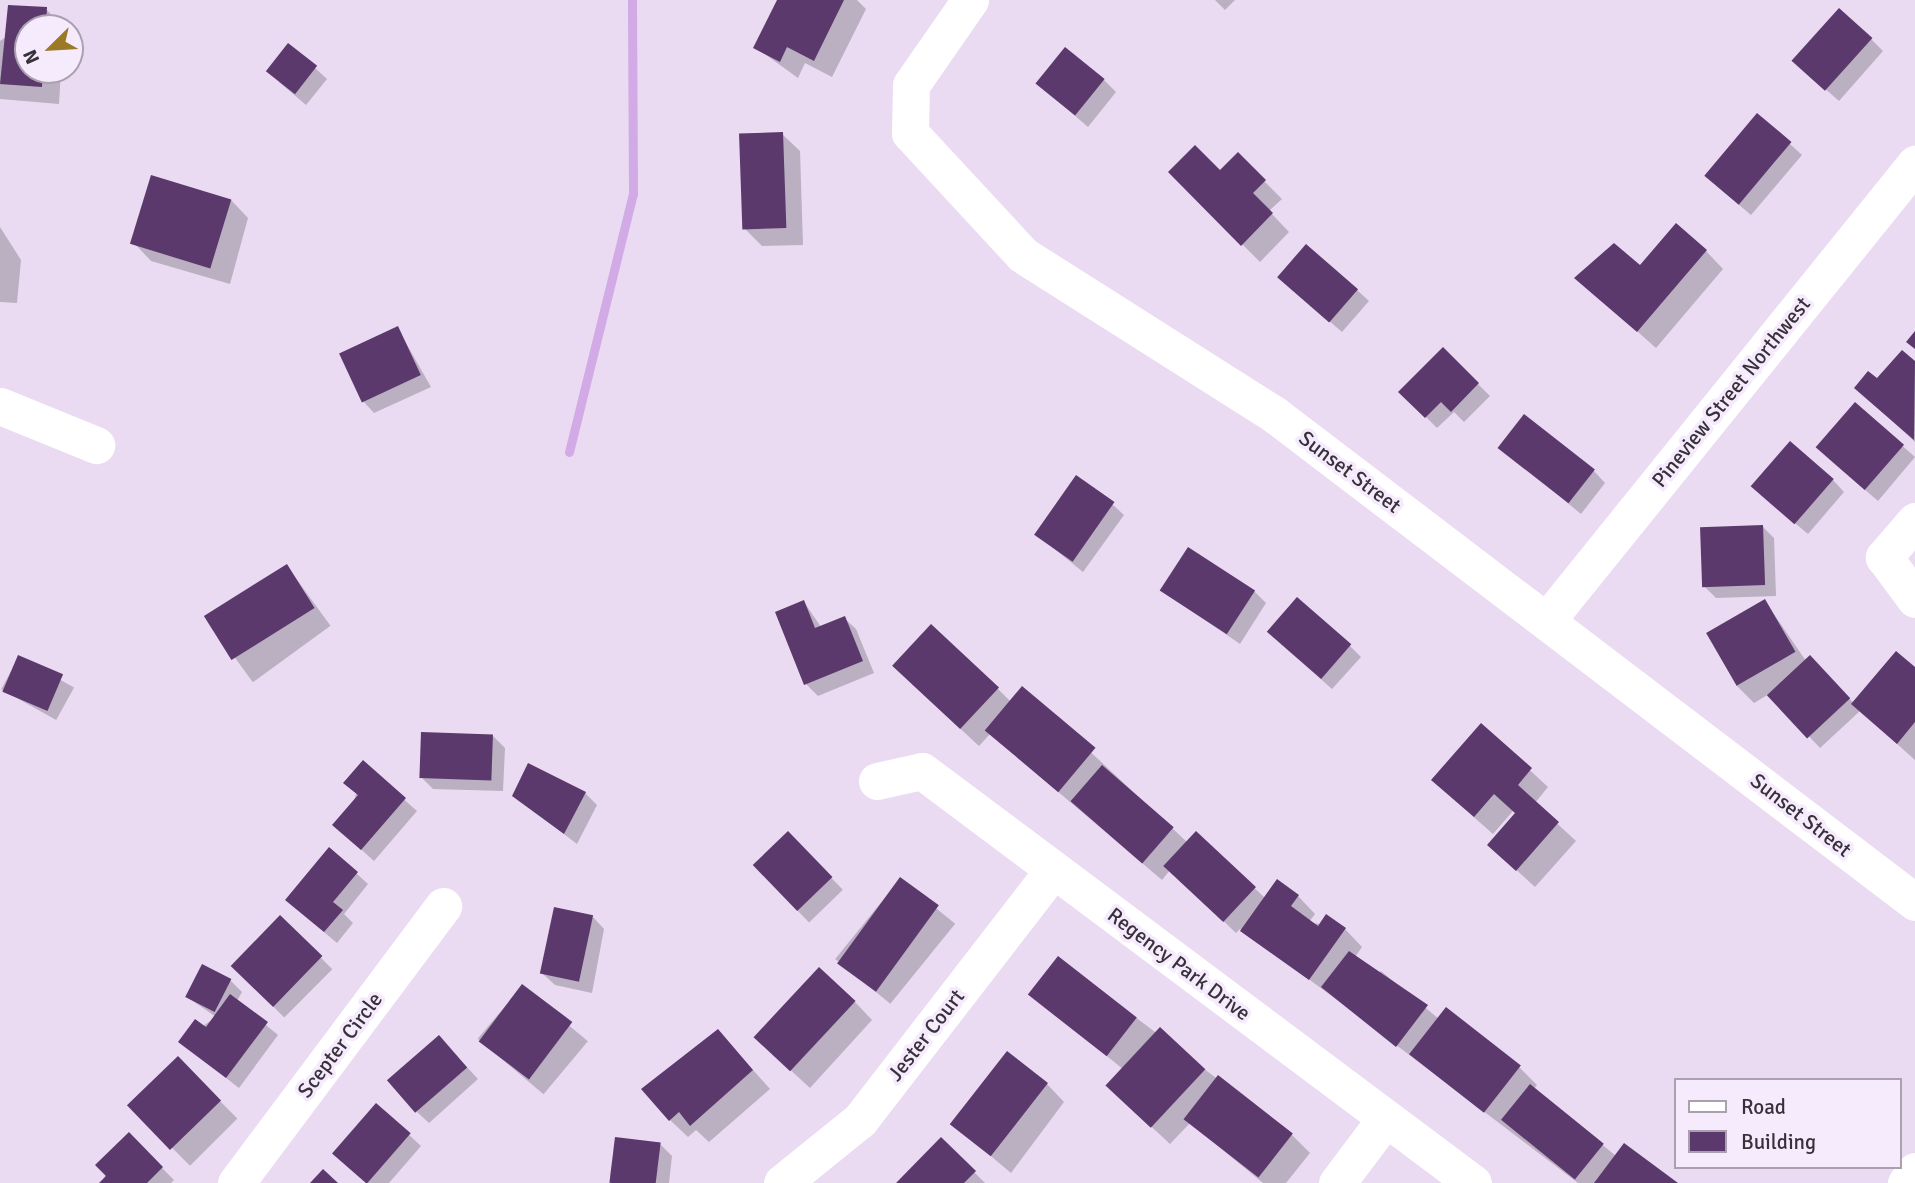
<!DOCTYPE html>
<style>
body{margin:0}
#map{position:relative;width:1915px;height:1183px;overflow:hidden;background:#eadbf3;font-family:Signika,sans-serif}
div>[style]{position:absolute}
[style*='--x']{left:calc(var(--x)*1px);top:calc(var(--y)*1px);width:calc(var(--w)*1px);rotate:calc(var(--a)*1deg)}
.shadow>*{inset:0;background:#0003;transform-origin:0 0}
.stream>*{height:9px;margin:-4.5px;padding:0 4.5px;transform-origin:4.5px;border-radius:4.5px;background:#d1aae6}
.building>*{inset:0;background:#5b396c;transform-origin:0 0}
.street>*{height:37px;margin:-18.5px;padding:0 18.5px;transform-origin:18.5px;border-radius:18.5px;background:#fff}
span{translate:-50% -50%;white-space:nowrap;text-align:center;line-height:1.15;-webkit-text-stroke:7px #f6eafd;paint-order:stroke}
.street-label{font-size:21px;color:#37313a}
.legend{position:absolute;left:1674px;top:1078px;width:228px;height:91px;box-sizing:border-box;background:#f6eafd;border:2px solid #aaa0af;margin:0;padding:9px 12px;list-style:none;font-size:21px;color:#37313a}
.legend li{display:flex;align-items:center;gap:14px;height:35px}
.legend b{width:35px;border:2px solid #aaa0af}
.north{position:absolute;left:14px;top:14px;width:70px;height:70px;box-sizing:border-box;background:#f6eafd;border:2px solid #aaa0af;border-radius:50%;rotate:246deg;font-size:19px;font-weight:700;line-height:28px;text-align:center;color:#37313a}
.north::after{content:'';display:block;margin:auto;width:24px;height:32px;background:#9c7a25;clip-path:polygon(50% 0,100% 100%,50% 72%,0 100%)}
</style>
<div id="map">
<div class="shadow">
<div style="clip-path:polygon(779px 0,857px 0,866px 9px,832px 77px,805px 63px,798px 78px,755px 47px)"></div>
<div style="clip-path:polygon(1215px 0,1235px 0,1225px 10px)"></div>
<div style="clip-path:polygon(46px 9px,64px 28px,28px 28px,28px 70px,61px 70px,59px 104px,0 99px,0 41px)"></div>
<div style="clip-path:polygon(1871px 39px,1883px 51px,1839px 101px,1806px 72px)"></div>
<div style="clip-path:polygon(315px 68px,327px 79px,306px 105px,279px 82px)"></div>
<div style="clip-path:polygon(1104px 80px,1116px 92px,1088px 127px,1038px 84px)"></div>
<div style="clip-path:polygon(782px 134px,800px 151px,803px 245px,762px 246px,744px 228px)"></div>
<div style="clip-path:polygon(1790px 144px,1802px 155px,1751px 215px,1718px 187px)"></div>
<div style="clip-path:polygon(1238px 155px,1282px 199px,1269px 211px,1289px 232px,1260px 262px,1170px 172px,1220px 172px)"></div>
<div style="clip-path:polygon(231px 200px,248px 218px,230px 284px,151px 261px,134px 243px)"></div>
<div style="clip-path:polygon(0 227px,21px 260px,17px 303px,0 302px)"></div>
<div style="clip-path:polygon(1706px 251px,1723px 269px,1656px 348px,1577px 278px)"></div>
<div style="clip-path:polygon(1292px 289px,1357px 290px,1369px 301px,1342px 332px)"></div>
<div style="clip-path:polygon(398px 329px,431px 387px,374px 413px,363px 401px)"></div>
<div style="clip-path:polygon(1443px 349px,1490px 396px,1464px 422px,1454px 412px,1437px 428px,1401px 392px)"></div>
<div style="clip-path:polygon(1902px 352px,1915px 363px,1915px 442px,1856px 388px,1877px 381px)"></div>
<div style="clip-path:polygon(1855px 404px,1915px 457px,1878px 501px,1829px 459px)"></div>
<div style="clip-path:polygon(1501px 448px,1594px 471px,1605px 483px,1581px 514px)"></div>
<div style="clip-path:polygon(1833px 480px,1844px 492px,1808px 534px,1765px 498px)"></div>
<div style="clip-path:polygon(1112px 504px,1124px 515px,1083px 572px,1036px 534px)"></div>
<div style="clip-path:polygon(1762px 526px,1774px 538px,1776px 596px,1716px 598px,1704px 586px)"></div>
<div style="left:287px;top:566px;width:74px;height:96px;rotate:54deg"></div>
<div style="clip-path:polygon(1163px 591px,1254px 591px,1266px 603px,1240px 644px)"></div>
<div style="clip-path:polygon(1765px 601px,1806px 661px,1854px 703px,1915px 669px,1915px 760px,1860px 711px,1820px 748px,1769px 694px,1754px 703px,1736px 685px)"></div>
<div style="clip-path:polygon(804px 602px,821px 627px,844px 618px,856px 629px,874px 673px,818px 696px,806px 684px)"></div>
<div style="clip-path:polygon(1281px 644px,1349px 645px,1361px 657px,1332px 689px)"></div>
<div style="left:19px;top:657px;width:63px;height:37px;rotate:29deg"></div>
<div style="clip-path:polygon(912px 684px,998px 689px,1011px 702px,1023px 689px,1187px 842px,1196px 833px,1265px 898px,1298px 896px,1315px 914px,1309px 922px,1345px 929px,1362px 947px,1355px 957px,1377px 975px,1381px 971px,1439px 1019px,1519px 1067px,1537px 1085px,1534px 1089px,1616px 1156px,1675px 1183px,1578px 1183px,1329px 994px,1240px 929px,1236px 933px,1170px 870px,1162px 880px,990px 734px,979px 746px)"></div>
<div style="clip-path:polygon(1481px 725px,1548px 787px,1535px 803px,1576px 841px,1535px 887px,1489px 845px,1516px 814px,1513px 811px,1493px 834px,1451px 797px)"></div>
<div style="clip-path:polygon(493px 736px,505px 748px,503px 791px,433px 789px,421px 777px)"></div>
<div style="clip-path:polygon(363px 763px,417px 811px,374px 861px,346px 836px)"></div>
<div style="clip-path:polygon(585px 793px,597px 805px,577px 844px,514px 796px)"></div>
<div style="left:788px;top:833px;width:79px;height:47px;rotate:46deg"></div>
<div style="clip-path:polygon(356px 873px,368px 884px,344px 914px,353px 923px,337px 943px,299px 911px)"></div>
<div style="left:900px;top:879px;width:71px;height:103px;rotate:39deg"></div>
<div style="left:280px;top:917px;width:74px;height:68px;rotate:45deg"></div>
<div style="clip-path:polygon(593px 917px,604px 929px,592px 993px,555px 985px,543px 974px)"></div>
<div style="clip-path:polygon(1058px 959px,1292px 1135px,1310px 1153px,1286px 1183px,1263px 1183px,1190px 1123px,1170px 1144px,1127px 1104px,1124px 1070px,1031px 994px)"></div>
<div style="clip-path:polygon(230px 980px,242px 992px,237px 1001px,278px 1035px,239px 1088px,180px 1042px,216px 1017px,187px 997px)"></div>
<div style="left:522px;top:986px;width:86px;height:69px;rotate:40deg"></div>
<div style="clip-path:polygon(855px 1002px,872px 1020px,810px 1088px,774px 1055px)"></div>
<div style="clip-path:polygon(718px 1031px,770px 1089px,709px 1142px,696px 1130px,688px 1137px,670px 1120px)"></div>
<div style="clip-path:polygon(450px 1049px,478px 1079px,429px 1123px,417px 1112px)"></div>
<div style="left:178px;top:1059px;width:84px;height:67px;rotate:45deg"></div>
<div style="clip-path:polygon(1047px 1084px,1064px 1102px,1011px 1173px,954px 1125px)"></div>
<div style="clip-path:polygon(377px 1105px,421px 1146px,389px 1183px,367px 1183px,347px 1165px)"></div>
<div style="clip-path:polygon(129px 1135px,174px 1180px,171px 1183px,101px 1183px)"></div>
<div style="clip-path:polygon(941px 1139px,985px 1183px,899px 1183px)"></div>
<div style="clip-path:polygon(661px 1145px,672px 1156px,669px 1183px,612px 1183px)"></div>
</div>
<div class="stream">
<div style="--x:569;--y:452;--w:266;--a:-76.1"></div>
<div style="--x:633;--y:194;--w:194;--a:-90.3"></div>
</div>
<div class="building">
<div style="clip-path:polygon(777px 0,844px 0,814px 61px,787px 47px,780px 62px,753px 48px)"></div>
<div style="clip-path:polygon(8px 5px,47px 7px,46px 28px,28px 28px,28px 70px,43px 70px,42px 87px,0 84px)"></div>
<div style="left:1839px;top:8px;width:45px;height:71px;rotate:42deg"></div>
<div style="left:288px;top:43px;width:37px;height:36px;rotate:38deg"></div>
<div style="left:1065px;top:47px;width:51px;height:47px;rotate:39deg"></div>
<div style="left:1757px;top:113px;width:45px;height:82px;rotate:40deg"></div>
<div style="left:783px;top:132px;width:96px;height:44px;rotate:88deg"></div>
<div style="clip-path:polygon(1195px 145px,1220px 170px,1238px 152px,1266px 180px,1253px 193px,1273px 213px,1241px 246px,1168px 172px)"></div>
<div style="left:151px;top:175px;width:84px;height:72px;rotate:17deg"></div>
<div style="clip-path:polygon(1676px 223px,1707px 250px,1637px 332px,1574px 278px,1614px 243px,1640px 265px)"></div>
<div style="left:1306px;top:244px;width:69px;height:44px;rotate:41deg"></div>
<div style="left:398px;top:326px;width:54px;height:65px;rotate:65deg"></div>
<div style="clip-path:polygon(1915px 331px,1915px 349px,1906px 342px)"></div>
<div style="clip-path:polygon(1443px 347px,1479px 383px,1451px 412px,1441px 402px,1425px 418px,1398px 392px)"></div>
<div style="clip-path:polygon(1902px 350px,1915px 361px,1914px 440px,1854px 388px,1868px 371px,1877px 378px)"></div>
<div style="left:1855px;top:402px;width:65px;height:60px;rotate:41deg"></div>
<div style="left:1524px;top:414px;width:90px;height:43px;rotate:38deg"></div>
<div style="left:1790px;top:441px;width:58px;height:60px;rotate:41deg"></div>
<div style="left:1076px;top:475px;width:47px;height:73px;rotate:35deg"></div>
<div style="left:1763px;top:525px;width:60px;height:63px;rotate:88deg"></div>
<div style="left:1188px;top:547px;width:80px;height:52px;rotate:33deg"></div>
<div style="left:287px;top:564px;width:52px;height:98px;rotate:58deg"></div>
<div style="left:1297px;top:597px;width:72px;height:46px;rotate:41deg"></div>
<div style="left:1765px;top:599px;width:61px;height:68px;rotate:60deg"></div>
<div style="clip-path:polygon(804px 600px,815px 628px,845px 616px,863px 661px,804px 685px,775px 612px)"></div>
<div style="left:931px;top:624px;width:93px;height:57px;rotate:43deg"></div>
<div style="clip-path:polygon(1896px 651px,1915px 667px,1915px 722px,1897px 744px,1851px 704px)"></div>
<div style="left:18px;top:655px;width:49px;height:40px;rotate:23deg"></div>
<div style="left:1810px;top:655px;width:59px;height:59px;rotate:47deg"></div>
<div style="left:1022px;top:686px;width:96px;height:58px;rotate:40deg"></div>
<div style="clip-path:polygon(1481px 723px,1532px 768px,1518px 785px,1559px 822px,1516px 871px,1487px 845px,1515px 813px,1494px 794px,1474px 817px,1431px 780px)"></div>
<div style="left:421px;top:732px;width:72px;height:46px;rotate:2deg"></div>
<div style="clip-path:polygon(363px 760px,406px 798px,361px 850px,332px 825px,358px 795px,343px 783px)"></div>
<div style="clip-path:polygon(528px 763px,586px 792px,564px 834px,512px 796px)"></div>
<div style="left:1102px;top:765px;width:95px;height:48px;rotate:41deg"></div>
<div style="left:788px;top:831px;width:64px;height:49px;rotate:46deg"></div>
<div style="left:1196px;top:831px;width:82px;height:48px;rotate:43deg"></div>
<div style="clip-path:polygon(329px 847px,358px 872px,333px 902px,343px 910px,324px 932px,285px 900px)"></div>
<div style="left:900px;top:877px;width:48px;height:107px;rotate:36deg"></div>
<div style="clip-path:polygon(1277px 879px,1299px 895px,1291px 906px,1318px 926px,1326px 914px,1346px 928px,1309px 980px,1240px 931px)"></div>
<div style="left:554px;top:907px;width:40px;height:68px;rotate:12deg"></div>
<div style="left:280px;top:915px;width:59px;height:71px;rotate:44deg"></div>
<div style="clip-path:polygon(1349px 951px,1428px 1005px,1396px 1047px,1321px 987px)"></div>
<div style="left:1058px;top:956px;width:100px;height:49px;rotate:38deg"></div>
<div style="left:202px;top:964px;width:33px;height:37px;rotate:27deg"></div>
<div style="left:819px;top:967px;width:50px;height:96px;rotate:43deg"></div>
<div style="left:522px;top:984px;width:63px;height:72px;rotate:37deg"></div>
<div style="clip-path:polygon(230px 994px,268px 1022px,226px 1078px,178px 1042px,195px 1019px,206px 1027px)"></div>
<div style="left:1446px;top:1007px;width:95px;height:60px;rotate:38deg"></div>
<div style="left:1160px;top:1027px;width:62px;height:80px;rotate:43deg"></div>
<div style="clip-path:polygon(718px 1029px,753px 1070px,690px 1126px,679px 1112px,669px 1121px,641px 1089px)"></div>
<div style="left:439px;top:1035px;width:43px;height:69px;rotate:49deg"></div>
<div style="left:1007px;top:1051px;width:52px;height:93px;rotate:38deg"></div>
<div style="left:178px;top:1056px;width:62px;height:71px;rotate:46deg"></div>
<div style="left:1218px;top:1075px;width:95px;height:56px;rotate:38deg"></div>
<div style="left:1530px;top:1084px;width:95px;height:46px;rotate:39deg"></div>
<div style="left:376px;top:1103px;width:46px;height:67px;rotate:41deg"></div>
<div style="clip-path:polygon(129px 1132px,163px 1167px,147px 1183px,99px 1183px,106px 1176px,95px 1165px)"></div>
<div style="left:615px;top:1137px;width:46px;height:46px;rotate:7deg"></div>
<div style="clip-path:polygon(941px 1137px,976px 1171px,964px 1183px,896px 1183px)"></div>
<div style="clip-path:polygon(1624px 1143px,1678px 1183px,1594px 1183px)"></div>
<div style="clip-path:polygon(323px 1169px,338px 1183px,310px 1183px)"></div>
</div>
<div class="street">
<div style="--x:970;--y:0;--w:103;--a:124.8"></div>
<div style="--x:911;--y:85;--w:48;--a:91.2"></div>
<div style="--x:910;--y:133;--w:166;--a:47.2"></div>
<div style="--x:1023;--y:255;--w:299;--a:32.4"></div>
<div style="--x:1275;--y:415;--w:804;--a:37.27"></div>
<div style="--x:0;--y:406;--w:104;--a:22.1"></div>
<div style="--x:1915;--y:521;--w:48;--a:130.7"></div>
<div style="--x:1884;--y:557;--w:52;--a:53.6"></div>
<div style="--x:1548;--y:619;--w:585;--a:-51.11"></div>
<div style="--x:877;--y:781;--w:46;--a:-12.5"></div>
<div style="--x:922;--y:771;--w:688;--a:36.79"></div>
<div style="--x:236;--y:1183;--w:346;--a:-53.2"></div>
<div style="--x:782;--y:1183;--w:100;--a:-38.9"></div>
<div style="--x:860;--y:1120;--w:316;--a:-52.3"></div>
<div style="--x:1337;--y:1183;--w:80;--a:-53.1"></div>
<div style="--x:1906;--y:1183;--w:15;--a:-53"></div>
</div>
<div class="street-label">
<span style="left:1731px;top:392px;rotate:-51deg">Pineview Street Northwest</span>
<span style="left:1350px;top:472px;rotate:37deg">Sunset Street</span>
<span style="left:1801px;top:815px;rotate:38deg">Sunset Street</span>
<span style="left:1179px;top:964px;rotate:37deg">Regency Park Drive</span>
<span style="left:926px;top:1035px;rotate:-52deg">Jester Court</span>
<span style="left:340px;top:1045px;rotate:-53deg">Scepter Circle</span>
</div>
<ul class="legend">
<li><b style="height:9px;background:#fff"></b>Road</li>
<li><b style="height:19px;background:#5b396c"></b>Building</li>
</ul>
<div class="north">N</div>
</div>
